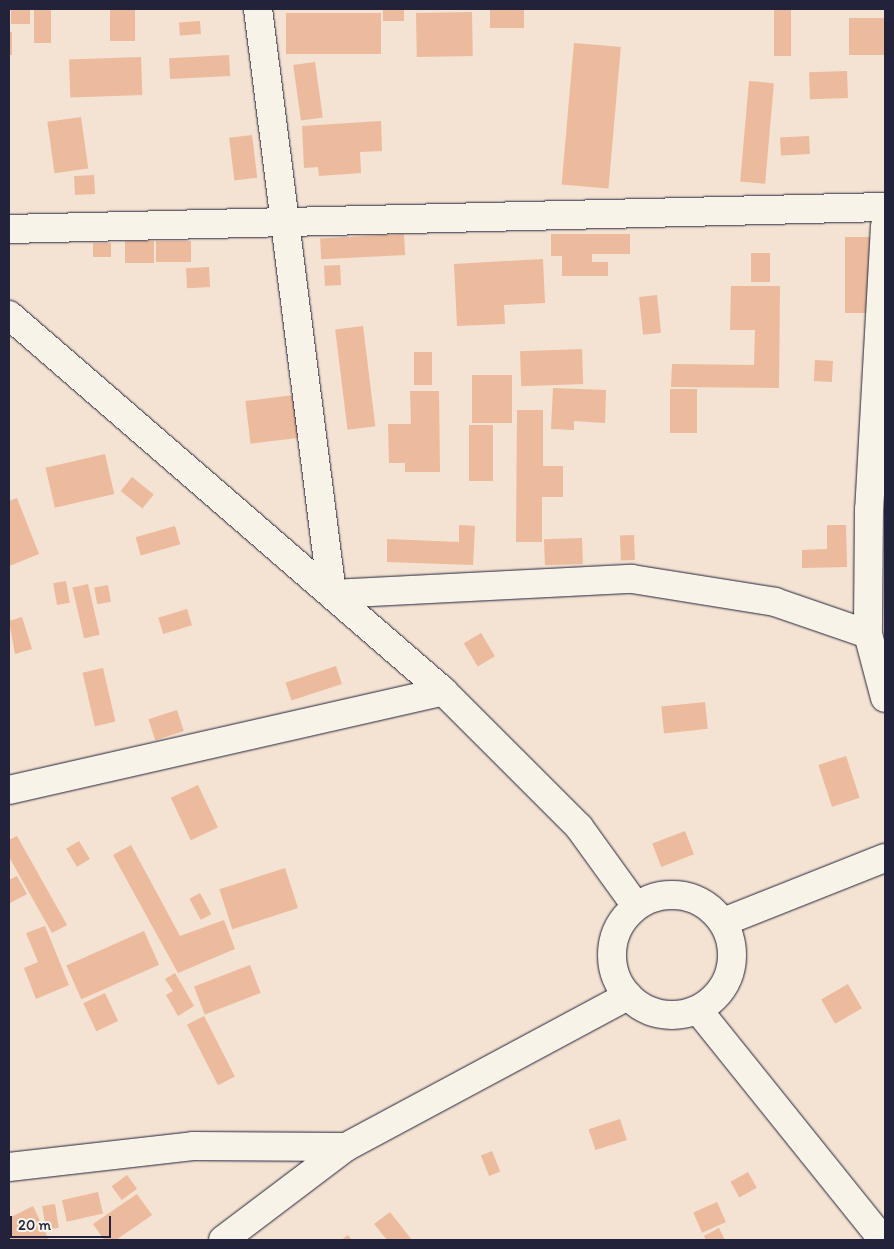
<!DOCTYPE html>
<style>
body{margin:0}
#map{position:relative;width:894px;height:1249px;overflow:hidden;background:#f4e2d2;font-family:Itim,sans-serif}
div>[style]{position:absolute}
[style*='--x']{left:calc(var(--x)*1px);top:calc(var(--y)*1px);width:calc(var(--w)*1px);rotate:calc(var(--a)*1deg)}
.building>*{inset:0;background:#ecba9d;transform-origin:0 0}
.roads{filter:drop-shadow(0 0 1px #22223b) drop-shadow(0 0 1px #22223b)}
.minor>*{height:28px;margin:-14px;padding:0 14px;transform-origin:14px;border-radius:14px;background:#f7f3e8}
.minor>.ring{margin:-14px;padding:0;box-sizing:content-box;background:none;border:28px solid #f7f3e8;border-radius:50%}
.major>*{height:28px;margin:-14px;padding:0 14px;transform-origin:14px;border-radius:14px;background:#f7f3e8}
span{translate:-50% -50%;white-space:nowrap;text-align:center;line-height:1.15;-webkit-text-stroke:4.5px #f7f3e8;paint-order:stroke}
.frame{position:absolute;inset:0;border:10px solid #22223b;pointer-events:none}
.scale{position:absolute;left:10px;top:1216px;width:101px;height:22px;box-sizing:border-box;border:2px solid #22223b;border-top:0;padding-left:6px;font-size:15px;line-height:18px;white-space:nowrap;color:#22223b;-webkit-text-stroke:4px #f7f3e8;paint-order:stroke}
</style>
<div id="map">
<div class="building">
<div style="left:11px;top:9px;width:19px;height:15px"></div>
<div style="left:34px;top:9px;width:17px;height:34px"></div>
<div style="left:110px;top:9px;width:25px;height:32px"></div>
<div style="left:383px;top:9px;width:21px;height:12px"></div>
<div style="left:490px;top:9px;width:34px;height:19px"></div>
<div style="left:774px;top:9px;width:17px;height:47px"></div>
<div style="left:472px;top:12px;width:44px;height:56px;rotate:89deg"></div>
<div style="left:381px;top:13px;width:41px;height:95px;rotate:90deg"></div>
<div style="left:885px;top:18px;width:37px;height:36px;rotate:90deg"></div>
<div style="left:200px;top:21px;width:13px;height:21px;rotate:86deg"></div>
<div style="left:9px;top:32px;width:3px;height:23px"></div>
<div style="left:574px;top:43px;width:47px;height:142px;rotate:5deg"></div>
<div style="left:229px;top:55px;width:21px;height:60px;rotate:87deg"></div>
<div style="left:141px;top:57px;width:38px;height:72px;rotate:88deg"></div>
<div style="left:315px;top:62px;width:56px;height:22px;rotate:82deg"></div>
<div style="left:847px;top:71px;width:27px;height:38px;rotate:88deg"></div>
<div style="left:749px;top:81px;width:25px;height:101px;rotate:5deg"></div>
<div style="left:81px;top:117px;width:52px;height:34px;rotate:82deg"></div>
<div style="clip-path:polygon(381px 121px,382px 151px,360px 152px,361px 173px,319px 176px,318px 167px,304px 168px,302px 126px)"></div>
<div style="left:252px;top:135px;width:43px;height:23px;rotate:83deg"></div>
<div style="left:809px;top:136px;width:18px;height:29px;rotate:87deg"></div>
<div style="left:94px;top:175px;width:19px;height:20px;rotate:87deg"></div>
<div style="left:404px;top:234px;width:21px;height:84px;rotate:87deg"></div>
<div style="clip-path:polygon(551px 234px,630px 234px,630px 254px,592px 254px,592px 262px,608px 262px,608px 276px,562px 276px,562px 256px,551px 256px)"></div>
<div style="left:845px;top:237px;width:25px;height:76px"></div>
<div style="left:154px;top:241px;width:22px;height:29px;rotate:90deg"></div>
<div style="left:156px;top:241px;width:35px;height:21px"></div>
<div style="left:93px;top:243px;width:18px;height:14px"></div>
<div style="left:751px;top:253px;width:19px;height:29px"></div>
<div style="clip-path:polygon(543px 259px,545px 303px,504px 305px,505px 324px,457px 326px,454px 264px)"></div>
<div style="left:340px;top:265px;width:20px;height:16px;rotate:87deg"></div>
<div style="left:209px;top:267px;width:20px;height:23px;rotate:87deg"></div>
<div style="clip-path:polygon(731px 286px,780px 286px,779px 388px,671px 387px,672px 364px,754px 365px,755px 330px,730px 330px)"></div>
<div style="left:657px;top:295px;width:38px;height:18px;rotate:84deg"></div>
<div style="left:363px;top:326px;width:101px;height:28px;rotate:83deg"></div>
<div style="left:582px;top:349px;width:35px;height:62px;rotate:88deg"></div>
<div style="left:414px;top:352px;width:18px;height:33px"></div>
<div style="left:815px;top:360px;width:18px;height:21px;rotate:3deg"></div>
<div style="left:472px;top:375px;width:40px;height:48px"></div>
<div style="clip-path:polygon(553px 388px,606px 390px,605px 423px,574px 421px,574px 430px,551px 429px)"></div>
<div style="left:670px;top:389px;width:27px;height:44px"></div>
<div style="clip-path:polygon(410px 391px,439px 391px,440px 472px,405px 472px,405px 463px,389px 463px,388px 424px,411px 424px)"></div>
<div style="left:294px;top:395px;width:43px;height:49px;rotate:83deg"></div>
<div style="clip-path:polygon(517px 410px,543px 410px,543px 466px,563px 466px,563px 497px,542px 497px,542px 542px,516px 542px)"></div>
<div style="left:469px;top:425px;width:24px;height:56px"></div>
<div style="left:105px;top:454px;width:41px;height:61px;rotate:77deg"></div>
<div style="left:132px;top:477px;width:28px;height:18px;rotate:39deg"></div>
<div style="clip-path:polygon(17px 498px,39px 554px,9px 566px,9px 501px)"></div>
<div style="clip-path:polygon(459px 525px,475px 526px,473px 565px,387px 562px,387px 539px,459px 542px)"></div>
<div style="clip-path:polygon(827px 525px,846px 525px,847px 567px,802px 568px,802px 550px,827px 549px)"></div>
<div style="left:175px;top:526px;width:19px;height:41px;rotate:74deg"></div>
<div style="left:634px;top:535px;width:25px;height:14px;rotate:88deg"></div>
<div style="left:582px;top:538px;width:26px;height:38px;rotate:88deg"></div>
<div style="left:66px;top:581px;width:22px;height:13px;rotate:80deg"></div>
<div style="left:88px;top:584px;width:52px;height:16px;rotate:77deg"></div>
<div style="left:108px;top:585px;width:17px;height:14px;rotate:80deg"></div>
<div style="left:187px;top:609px;width:17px;height:30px;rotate:73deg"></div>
<div style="clip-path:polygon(22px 617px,32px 649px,15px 654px,9px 621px)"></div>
<div style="left:481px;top:633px;width:27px;height:20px;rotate:59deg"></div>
<div style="left:336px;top:666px;width:19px;height:53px;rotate:72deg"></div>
<div style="left:103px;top:668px;width:55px;height:21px;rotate:77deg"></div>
<div style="left:705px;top:702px;width:27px;height:44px;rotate:84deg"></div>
<div style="left:177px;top:710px;width:22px;height:30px;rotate:72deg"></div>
<div style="left:846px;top:756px;width:44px;height:29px;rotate:72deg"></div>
<div style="left:198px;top:785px;width:47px;height:30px;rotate:65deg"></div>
<div style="left:685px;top:831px;width:25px;height:35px;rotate:69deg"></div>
<div style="clip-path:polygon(17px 836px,67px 925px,52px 933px,9px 857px,9px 840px)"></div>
<div style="left:79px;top:841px;width:21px;height:15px;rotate:59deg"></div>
<div style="clip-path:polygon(131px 845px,180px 936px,224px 920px,235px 949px,178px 973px,113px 855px)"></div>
<div style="left:285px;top:868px;width:42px;height:69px;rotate:72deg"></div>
<div style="clip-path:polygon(17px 876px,27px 894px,10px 903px,9px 880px)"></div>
<div style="left:200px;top:893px;width:24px;height:12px;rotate:62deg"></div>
<div style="clip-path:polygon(45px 926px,69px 985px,36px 999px,24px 968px,38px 962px,26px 933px)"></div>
<div style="left:144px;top:931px;width:37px;height:85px;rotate:66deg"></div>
<div style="left:250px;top:965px;width:30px;height:60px;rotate:69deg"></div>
<div style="clip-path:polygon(175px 973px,194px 1006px,178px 1016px,166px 995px,173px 991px,165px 979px)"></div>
<div style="left:848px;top:984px;width:28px;height:31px;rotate:60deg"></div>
<div style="left:105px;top:993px;width:31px;height:24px;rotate:65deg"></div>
<div style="left:204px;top:1016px;width:68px;height:19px;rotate:63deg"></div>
<div style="left:620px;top:1119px;width:22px;height:33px;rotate:72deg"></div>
<div style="left:492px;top:1151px;width:22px;height:12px;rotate:68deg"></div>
<div style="left:748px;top:1172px;width:18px;height:20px;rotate:61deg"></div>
<div style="left:127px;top:1175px;width:17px;height:19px;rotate:54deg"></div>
<div style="left:98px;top:1192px;width:22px;height:37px;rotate:77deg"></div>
<div style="clip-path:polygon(137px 1194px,152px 1215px,116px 1240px,104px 1240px,93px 1224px)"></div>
<div style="left:717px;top:1202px;width:22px;height:26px;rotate:66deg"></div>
<div style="left:55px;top:1204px;width:24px;height:13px;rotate:81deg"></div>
<div style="clip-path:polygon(33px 1206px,49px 1240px,9px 1240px,9px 1218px)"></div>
<div style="clip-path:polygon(390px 1212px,412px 1240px,387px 1240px,374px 1224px)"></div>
<div style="clip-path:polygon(719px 1228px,725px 1240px,706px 1240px,704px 1236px)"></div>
<div style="clip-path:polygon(348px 1235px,352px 1240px,341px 1240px)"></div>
</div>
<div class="roads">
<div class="minor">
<div style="--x:258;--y:9;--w:590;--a:82.79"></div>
<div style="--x:332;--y:594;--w:300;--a:-2.9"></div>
<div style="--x:632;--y:579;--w:145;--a:9.1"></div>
<div style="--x:775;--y:602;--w:98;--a:19"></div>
<div style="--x:885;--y:226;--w:283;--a:93.2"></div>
<div style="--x:869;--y:509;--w:125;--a:90.5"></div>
<div style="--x:868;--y:634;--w:66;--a:75.1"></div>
<div style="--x:9;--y:229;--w:876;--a:-1.44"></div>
<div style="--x:9;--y:315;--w:574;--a:40.9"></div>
<div style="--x:443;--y:691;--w:192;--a:45"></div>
<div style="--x:579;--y:827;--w:97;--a:54.2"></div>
<div style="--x:9;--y:790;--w:445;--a:-12.8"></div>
<div class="ring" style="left:612px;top:895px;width:92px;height:92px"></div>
<div style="--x:723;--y:922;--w:174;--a:-21.6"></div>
<div style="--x:698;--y:1010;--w:295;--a:51.2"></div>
<div style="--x:9;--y:1167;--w:185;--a:-6.5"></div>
<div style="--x:193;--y:1146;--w:153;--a:0.4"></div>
</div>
<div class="major">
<div style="--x:223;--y:1240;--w:154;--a:-37.1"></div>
<div style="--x:346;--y:1147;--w:320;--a:-28.2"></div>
</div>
</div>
<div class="frame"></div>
<div class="scale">20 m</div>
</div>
